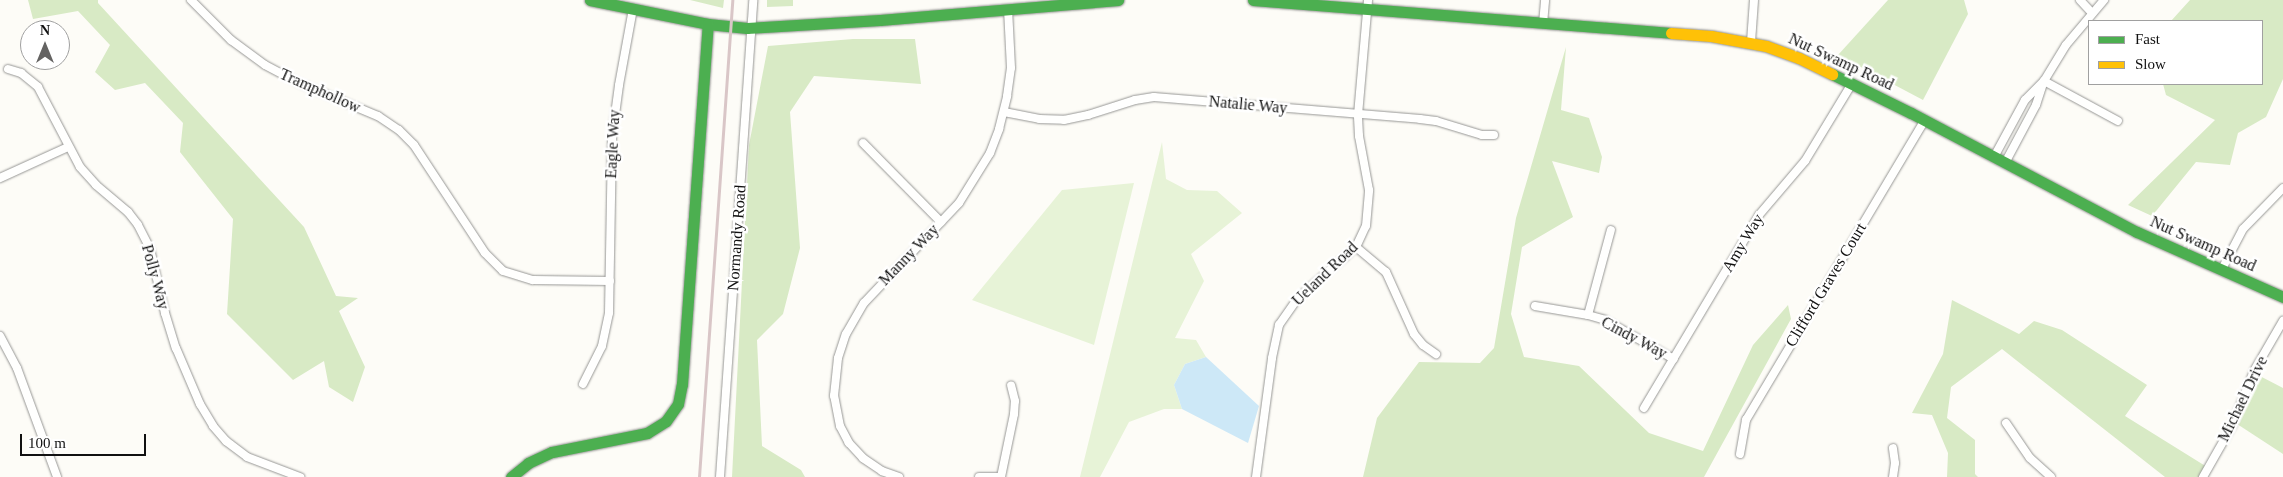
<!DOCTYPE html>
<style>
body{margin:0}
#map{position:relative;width:2283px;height:477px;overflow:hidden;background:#fdfcf7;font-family:Georgia,serif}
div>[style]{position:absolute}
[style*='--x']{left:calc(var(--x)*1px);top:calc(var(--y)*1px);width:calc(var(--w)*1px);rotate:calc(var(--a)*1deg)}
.green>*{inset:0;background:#e7f3d7}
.forest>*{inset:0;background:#d8eac5}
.water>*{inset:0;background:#cde8f7}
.roads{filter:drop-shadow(0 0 1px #979795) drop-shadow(0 0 1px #979795)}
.street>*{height:8px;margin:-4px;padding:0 4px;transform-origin:4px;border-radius:4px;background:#fffffe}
.fast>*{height:11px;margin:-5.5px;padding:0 5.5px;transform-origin:5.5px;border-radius:5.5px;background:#4caf50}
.slow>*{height:11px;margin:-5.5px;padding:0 5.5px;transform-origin:5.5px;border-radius:5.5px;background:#ffc107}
.rail>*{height:2.5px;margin:-1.25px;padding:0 1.25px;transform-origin:1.25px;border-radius:1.25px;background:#d9c6c7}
span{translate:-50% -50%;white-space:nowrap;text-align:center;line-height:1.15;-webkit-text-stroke:5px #fff;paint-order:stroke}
.street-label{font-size:16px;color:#111}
.legend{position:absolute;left:2088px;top:20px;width:175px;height:65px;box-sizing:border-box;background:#fff;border:1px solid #a0a0a0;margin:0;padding:6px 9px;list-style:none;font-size:15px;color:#111}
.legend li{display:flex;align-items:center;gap:10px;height:25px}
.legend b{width:25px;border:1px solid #a0a0a0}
.north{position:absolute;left:20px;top:20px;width:50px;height:50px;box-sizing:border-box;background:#fff;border:1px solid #a0a0a0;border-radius:50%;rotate:0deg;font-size:14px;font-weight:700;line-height:20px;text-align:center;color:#111}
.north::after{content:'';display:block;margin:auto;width:18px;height:22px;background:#646362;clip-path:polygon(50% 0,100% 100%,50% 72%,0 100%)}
.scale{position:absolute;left:20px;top:434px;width:126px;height:22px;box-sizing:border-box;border:2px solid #111;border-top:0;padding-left:6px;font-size:15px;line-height:18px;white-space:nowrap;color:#111;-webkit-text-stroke:4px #fff;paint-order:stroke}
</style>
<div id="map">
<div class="green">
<div style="clip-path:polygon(1162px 142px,1166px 179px,1187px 190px,1217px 191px,1242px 213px,1191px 254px,1204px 281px,1175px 338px,1196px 340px,1206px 357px,1185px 364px,1174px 385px,1182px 409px,1164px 409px,1129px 422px,1100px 477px,1080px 477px)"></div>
<div style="clip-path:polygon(1134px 183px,1094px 345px,972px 300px,1062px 190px)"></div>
</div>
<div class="forest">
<div style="clip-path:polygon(28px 0,98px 0,98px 3px,304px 227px,336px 296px,358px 298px,339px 311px,365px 367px,353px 402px,329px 387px,324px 361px,293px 380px,227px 314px,233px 219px,180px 152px,183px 123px,145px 83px,115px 90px,95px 72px,110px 45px,78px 11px,33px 19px)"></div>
<div style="clip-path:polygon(690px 0,724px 0,723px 8px)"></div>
<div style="clip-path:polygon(767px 0,793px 0,793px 6px,767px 7px)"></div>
<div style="clip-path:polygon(1888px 0,1964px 0,1968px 14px,1923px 100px,1838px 55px)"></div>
<div style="clip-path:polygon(2190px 0,2283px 0,2283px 79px,2266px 117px,2238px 133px,2230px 165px,2196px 162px,2152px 216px,2128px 205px,2215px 120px,2166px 95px,2163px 84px,2262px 84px,2262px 21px,2171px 21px)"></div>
<div style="clip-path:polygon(853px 39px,915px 39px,921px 84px,814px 76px,790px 112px,800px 248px,783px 314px,757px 340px,762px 446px,801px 470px,805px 477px,732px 477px,749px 145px,768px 46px)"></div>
<div style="clip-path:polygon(1566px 47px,1561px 110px,1589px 118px,1602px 157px,1599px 173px,1552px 161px,1573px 217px,1522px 247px,1511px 314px,1524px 357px,1579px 366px,1649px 433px,1703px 451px,1753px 345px,1788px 305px,1791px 319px,1704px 477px,1363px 477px,1377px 418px,1419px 362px,1480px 363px,1494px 348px,1516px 218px)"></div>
<div style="clip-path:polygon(1952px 300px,2019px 334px,2034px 321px,2062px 330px,2147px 385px,2125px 416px,2207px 467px,2199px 477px,2165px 477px,2002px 349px,1951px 387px,1947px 418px,1975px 440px,1975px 474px,1978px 477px,1947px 477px,1948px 453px,1932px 415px,1912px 413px,1943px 354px)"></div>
<div style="clip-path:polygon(2256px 374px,2283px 388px,2283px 454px,2234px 422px)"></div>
</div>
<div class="water">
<div style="clip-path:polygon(1206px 357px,1259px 406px,1248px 443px,1182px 409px,1174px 385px,1185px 364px)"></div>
</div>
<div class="roads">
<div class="street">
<div style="--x:191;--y:0;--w:57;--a:45"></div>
<div style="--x:231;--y:40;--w:42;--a:36.3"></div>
<div style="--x:265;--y:65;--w:38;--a:28"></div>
<div style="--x:299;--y:83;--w:86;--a:22.7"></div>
<div style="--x:378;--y:116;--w:25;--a:34"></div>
<div style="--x:399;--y:130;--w:21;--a:45"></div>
<div style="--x:414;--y:145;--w:129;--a:56.7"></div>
<div style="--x:485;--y:253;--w:25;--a:45"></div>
<div style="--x:503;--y:271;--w:31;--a:17"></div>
<div style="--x:533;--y:280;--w:77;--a:0.7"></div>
<div style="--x:2080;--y:0;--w:18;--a:47"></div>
<div style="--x:1543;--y:24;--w:24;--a:-85"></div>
<div style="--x:1751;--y:42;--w:42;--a:-85.9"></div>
<div style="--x:8;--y:69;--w:14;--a:17"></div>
<div style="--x:21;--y:73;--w:22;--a:39"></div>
<div style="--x:38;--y:87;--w:90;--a:62.3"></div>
<div style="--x:80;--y:167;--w:24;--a:48"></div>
<div style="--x:96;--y:185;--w:42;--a:40.2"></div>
<div style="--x:128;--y:212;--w:16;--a:52"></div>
<div style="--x:138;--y:225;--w:27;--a:63"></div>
<div style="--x:150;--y:249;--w:66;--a:76.8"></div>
<div style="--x:165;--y:313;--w:37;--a:73"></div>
<div style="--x:176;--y:348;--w:61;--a:66.8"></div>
<div style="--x:200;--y:404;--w:26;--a:59"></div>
<div style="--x:213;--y:426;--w:20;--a:49"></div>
<div style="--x:226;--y:441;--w:26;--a:37"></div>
<div style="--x:247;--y:457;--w:57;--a:20.7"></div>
<div style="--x:2044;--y:81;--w:84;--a:28.4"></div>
<div style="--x:1004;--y:112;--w:36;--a:11"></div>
<div style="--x:1039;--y:119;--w:25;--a:2"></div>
<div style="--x:1064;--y:120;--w:25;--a:-12"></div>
<div style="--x:1088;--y:115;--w:49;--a:-17.7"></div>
<div style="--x:1135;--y:100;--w:19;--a:-9"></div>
<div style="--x:1154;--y:97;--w:267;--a:4.7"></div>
<div style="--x:1420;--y:119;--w:16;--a:7"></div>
<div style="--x:1436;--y:121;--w:48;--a:16.9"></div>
<div style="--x:1482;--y:135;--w:12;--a:0"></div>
<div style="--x:863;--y:143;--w:111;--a:45.4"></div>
<div style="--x:1994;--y:157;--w:65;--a:-61.5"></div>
<div style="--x:2025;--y:100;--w:27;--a:-45"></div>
<div style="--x:2044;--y:81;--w:42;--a:-58.6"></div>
<div style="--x:2066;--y:45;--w:59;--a:-49.8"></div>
<div style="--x:2005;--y:163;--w:66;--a:-61.9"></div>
<div style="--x:2036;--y:105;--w:25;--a:-72"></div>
<div style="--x:0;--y:178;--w:75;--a:-24.5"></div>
<div style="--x:1356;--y:247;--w:39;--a:40"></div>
<div style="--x:1386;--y:272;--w:68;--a:65.7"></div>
<div style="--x:1414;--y:334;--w:14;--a:51"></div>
<div style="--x:1423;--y:345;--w:16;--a:35"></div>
<div style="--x:2222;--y:269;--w:45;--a:-62.3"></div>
<div style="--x:2243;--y:229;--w:57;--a:-45.7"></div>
<div style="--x:1535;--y:306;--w:54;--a:9.6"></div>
<div style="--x:1588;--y:315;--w:18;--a:16"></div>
<div style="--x:1605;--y:320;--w:79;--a:29.5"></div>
<div style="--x:1588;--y:315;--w:88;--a:-74.9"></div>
<div style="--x:0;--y:336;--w:36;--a:62"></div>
<div style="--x:17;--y:368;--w:116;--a:69.8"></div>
<div style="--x:583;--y:384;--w:42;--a:-63.4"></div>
<div style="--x:602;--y:346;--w:34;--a:-78"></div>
<div style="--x:609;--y:313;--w:176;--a:-89"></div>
<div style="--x:612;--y:137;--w:52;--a:-82.3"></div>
<div style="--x:619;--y:85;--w:77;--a:-79.6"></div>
<div style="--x:1644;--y:408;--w:225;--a:-59.2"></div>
<div style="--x:1759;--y:215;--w:71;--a:-49.6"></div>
<div style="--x:1805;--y:161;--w:89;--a:-58.8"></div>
<div style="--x:2006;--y:423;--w:42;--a:55.6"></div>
<div style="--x:2030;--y:458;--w:28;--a:42"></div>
<div style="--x:1740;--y:454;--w:35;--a:-80"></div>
<div style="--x:1746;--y:420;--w:348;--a:-59.2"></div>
<div style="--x:720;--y:477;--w:478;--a:-86"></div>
<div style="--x:899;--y:477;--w:18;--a:-161"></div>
<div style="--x:882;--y:471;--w:23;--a:-146"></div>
<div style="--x:863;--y:458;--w:21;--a:-133"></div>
<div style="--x:849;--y:443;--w:19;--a:-118"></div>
<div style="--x:840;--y:426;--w:31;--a:-101"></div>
<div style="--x:834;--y:396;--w:38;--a:-84"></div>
<div style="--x:838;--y:358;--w:25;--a:-72"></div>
<div style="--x:846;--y:334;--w:36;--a:-60"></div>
<div style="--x:864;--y:303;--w:138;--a:-46.5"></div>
<div style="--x:959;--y:203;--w:59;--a:-58.2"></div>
<div style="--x:990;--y:153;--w:26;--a:-69"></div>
<div style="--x:999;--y:129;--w:34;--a:-76"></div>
<div style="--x:1007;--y:96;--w:28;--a:-82"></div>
<div style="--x:1011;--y:68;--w:59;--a:-92.9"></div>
<div style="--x:979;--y:477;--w:22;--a:0"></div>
<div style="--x:1001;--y:477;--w:64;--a:-78.3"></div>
<div style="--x:1014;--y:414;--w:13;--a:-86"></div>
<div style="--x:1015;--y:401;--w:16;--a:-104"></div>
<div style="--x:1256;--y:477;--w:120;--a:-82.3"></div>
<div style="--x:1272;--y:358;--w:34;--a:-78"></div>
<div style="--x:1279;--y:325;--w:32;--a:-55"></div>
<div style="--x:1297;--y:299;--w:79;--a:-41.4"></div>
<div style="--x:1356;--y:247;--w:23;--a:-65"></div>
<div style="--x:1366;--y:226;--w:36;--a:-85"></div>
<div style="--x:1369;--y:190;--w:55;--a:-100.5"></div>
<div style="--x:1359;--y:136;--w:21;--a:-93"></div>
<div style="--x:1358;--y:115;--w:115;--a:-85"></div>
<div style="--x:1893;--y:477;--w:14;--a:-82"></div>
<div style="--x:1895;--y:463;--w:15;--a:-98"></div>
<div style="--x:2203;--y:477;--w:59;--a:-60.4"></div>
<div style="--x:2232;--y:426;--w:59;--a:-68.2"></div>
<div style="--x:2254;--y:371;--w:58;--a:-59.9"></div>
</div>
<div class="fast">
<div style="--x:590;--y:0;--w:120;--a:11.5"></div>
<div style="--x:708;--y:24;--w:39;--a:6"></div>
<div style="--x:747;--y:28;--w:133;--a:-3.4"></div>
<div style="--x:880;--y:20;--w:239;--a:-4.8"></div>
<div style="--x:1253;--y:0;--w:419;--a:4.5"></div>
<div style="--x:1832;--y:74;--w:88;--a:26.3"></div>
<div style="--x:1911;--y:113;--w:255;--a:27.8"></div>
<div style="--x:2137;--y:232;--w:160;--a:24"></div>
<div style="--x:511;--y:477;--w:22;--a:-39"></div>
<div style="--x:528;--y:463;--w:26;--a:-25"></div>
<div style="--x:552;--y:452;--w:97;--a:-11.3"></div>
<div style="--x:647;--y:433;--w:22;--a:-32"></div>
<div style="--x:666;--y:421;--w:21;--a:-55"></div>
<div style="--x:678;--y:404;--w:20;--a:-79"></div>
<div style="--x:682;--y:384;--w:361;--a:-85.9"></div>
</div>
<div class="slow">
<div style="--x:1671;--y:33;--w:40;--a:4.3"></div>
<div style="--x:1711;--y:36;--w:56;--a:10.3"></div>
<div style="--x:1766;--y:46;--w:35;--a:20"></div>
<div style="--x:1799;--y:58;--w:37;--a:26"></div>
</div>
</div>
<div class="rail">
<div style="--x:699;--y:477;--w:478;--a:-86"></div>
</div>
<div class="street-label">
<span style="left:1841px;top:62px;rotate:25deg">Nut Swamp Road</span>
<span style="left:320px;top:91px;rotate:24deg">Tramphollow</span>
<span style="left:1248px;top:105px;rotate:5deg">Natalie Way</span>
<span style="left:613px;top:144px;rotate:-87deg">Eagle Way</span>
<span style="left:737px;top:238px;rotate:-86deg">Normandy Road</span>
<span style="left:1743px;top:243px;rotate:-59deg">Amy Way</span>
<span style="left:2203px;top:244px;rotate:24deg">Nut Swamp Road</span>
<span style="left:909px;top:255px;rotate:-46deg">Manny Way</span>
<span style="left:1325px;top:274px;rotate:-44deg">Ueland Road</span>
<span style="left:155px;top:277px;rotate:75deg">Polly Way</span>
<span style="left:1826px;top:285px;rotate:-59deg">Clifford Graves Court</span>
<span style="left:1634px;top:338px;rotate:28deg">Cindy Way</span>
<span style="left:2243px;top:399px;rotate:-64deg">Michael Drive</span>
</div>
<ul class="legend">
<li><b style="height:6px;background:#4caf50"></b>Fast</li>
<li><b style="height:6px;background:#ffc107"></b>Slow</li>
</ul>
<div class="north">N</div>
<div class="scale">100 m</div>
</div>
